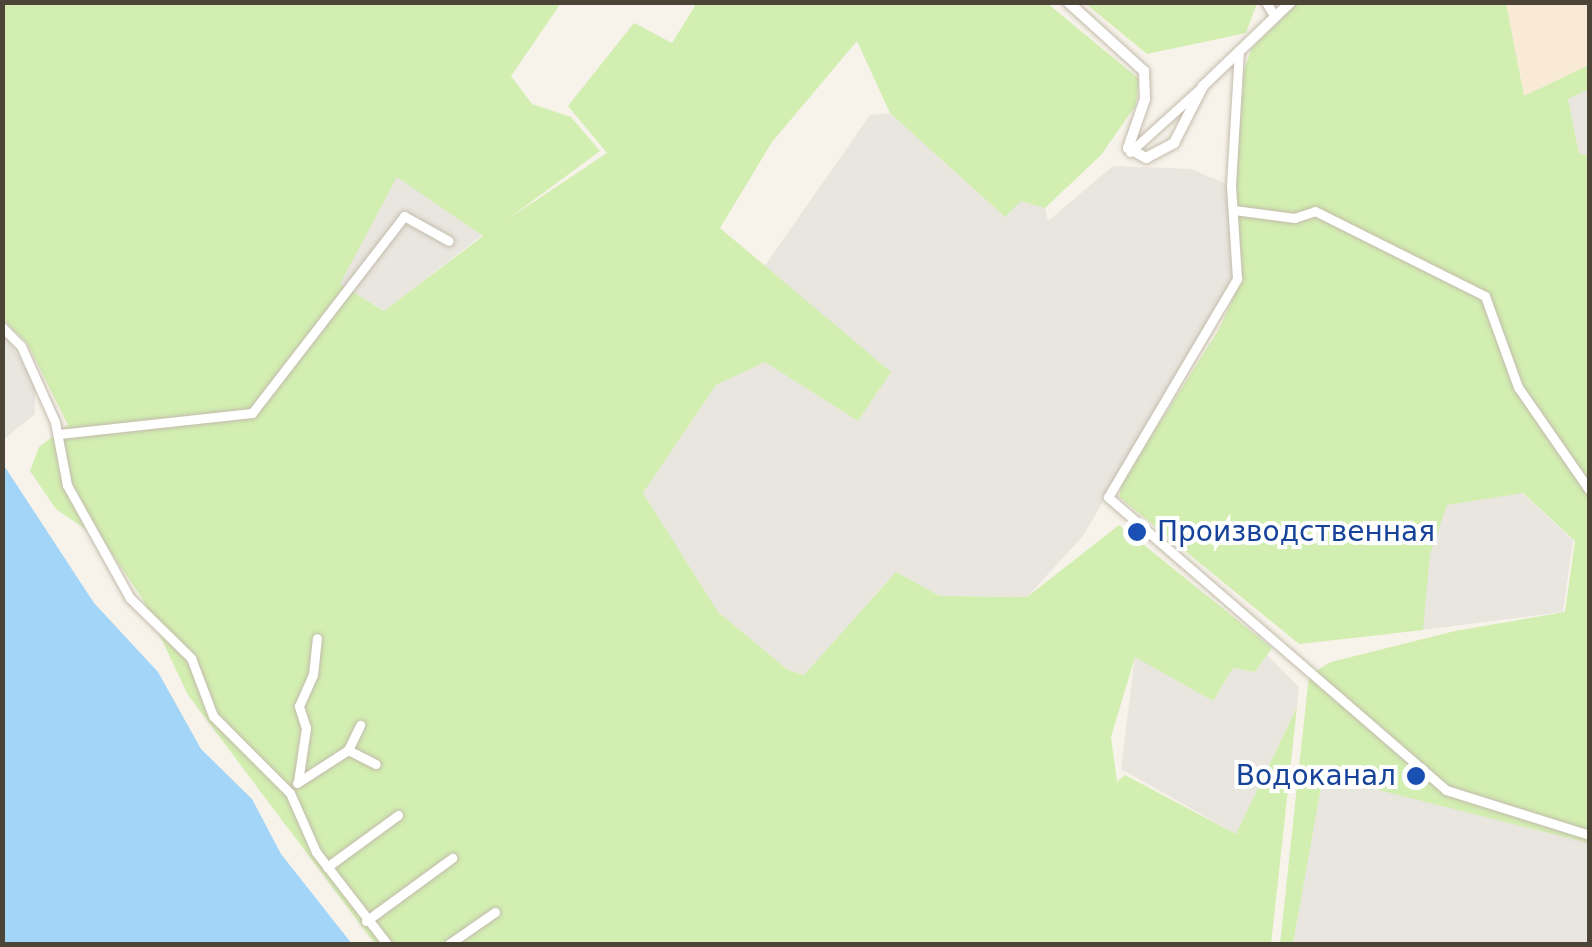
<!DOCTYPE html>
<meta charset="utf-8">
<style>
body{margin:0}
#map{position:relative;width:1592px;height:947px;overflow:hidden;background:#f7f3ea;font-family:"DejaVu Sans",sans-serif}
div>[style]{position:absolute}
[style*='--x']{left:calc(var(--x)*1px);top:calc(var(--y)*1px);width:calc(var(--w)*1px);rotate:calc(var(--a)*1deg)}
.commercial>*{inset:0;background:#f9ead5}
.industrial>*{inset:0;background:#e9e5df}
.green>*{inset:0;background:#d2eeb0}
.water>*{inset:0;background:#a2d5f8}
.roads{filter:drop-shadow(0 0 2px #c3bbac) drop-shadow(0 0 2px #c3bbac)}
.minor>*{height:9px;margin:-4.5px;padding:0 4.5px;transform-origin:4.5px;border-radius:4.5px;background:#fff}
.tertiary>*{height:10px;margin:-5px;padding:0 5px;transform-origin:5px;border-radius:5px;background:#fff}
.dots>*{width:28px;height:28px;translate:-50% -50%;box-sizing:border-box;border:5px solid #fff;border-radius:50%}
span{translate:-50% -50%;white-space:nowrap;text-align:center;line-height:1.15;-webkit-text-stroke:8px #fff;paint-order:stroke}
.transit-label{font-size:28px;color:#164399}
.left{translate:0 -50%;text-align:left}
.right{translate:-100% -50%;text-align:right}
.frame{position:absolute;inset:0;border:5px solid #4c4437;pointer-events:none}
</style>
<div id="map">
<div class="commercial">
<div style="clip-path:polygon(1506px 3px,1589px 3px,1589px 65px,1524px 96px)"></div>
</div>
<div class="industrial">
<div style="clip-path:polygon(1589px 89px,1589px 155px,1579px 155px,1568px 99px)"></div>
<div style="clip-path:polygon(890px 113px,1005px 217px,1020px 201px,1045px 208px,1048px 221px,1113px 166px,1191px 169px,1231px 186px,1239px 267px,1083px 536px,1027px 597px,940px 596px,896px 572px,804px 675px,788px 670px,718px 612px,643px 493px,716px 385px,765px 362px,858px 421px,891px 372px,764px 267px,870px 115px)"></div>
<div style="clip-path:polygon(397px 176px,482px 235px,385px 311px,339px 284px)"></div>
<div style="clip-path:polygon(2px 331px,35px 382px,35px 414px,4px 439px)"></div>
<div style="clip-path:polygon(1521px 492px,1573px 540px,1563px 612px,1421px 630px,1428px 553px,1445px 504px)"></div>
<div style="clip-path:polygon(1267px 655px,1299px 687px,1297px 707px,1236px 834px,1121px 769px,1135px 656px,1213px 701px,1233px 668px,1255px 672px)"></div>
<div style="clip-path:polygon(1323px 775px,1589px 843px,1589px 944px,1293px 944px)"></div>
</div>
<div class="green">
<div style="clip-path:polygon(evenodd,2px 3px,561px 3px,511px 76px,532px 104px,571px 117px,600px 151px,508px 219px,607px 153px,568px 106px,634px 23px,672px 43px,695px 6px,691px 3px,1047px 3px,1139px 79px,1136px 105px,1101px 155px,1045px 208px,1021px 201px,1005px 217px,890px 113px,857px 41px,772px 142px,720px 228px,891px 372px,858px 421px,765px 362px,716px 385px,643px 493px,718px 612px,788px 670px,804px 675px,896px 572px,940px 596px,1027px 597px,1119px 525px,1272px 648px,1255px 672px,1233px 668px,1213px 701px,1135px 657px,1111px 737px,1117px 782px,1125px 775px,1236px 834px,1297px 707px,1271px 944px,375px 944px,188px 695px,142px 598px,104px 542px,56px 509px,30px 471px,39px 447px,68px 425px,27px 343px,3px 319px,2px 3px,397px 177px,483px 236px,384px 311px,340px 284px,397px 177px)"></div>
<div style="clip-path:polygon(1085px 3px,1257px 3px,1246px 33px,1147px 54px)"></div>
<div style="clip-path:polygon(1298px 3px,1506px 3px,1524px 96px,1589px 65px,1589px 89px,1568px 99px,1579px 154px,1590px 155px,1589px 843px,1323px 776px,1293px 944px,1280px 944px,1309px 675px,1331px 662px,1455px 631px,1565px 612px,1575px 541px,1523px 493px,1447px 505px,1430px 554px,1423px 630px,1299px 644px,1119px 497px,1122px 482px,1218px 331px,1242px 279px,1235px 186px,1244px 70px,1252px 48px)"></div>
</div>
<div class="water">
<div style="clip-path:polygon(3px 464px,94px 603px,158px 672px,201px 749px,252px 799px,281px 854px,352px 944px,3px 944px)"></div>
</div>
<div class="roads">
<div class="minor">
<div style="--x:1266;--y:2;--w:17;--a:59"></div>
<div style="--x:1239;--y:50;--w:136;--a:93.4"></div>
<div style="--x:1231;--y:186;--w:93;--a:86.3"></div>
<div style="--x:1237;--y:279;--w:253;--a:120.6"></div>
<div style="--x:1108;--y:497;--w:447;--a:40.9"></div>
<div style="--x:1446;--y:790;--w:151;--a:17.4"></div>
<div style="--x:1130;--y:152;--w:97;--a:-42.1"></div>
<div style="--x:1234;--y:210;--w:61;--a:7.6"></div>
<div style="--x:1294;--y:218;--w:22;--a:-18"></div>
<div style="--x:1315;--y:211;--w:190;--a:26.6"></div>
<div style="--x:1485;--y:296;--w:97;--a:70.1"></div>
<div style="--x:1518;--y:387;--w:126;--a:55.3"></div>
<div style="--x:2;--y:327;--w:27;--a:45"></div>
<div style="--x:21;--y:346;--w:83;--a:65.9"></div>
<div style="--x:55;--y:422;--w:64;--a:79.2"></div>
<div style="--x:67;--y:485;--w:129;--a:60.9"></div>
<div style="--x:130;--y:598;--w:86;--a:44.5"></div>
<div style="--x:191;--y:658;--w:62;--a:69.2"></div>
<div style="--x:213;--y:716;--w:109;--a:45"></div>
<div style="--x:290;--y:793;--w:64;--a:66.2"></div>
<div style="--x:316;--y:852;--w:116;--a:52.3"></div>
<div style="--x:59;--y:434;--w:194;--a:-6.2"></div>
<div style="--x:252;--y:413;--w:249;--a:-52.3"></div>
<div style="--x:404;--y:216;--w:51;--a:29.1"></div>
<div style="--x:348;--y:750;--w:28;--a:-64"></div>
<div style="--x:298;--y:782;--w:55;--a:-81.6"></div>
<div style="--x:306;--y:728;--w:23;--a:-108"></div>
<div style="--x:299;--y:706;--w:34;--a:-66"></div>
<div style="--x:313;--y:675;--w:37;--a:-84"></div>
<div style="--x:297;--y:783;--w:61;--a:-32.9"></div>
<div style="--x:348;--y:750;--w:31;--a:27"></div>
<div style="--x:327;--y:867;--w:88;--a:-36.2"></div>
<div style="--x:366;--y:921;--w:107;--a:-36.2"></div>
<div style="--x:449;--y:944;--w:56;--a:-34.8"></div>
</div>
<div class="tertiary">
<div style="--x:1068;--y:2;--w:103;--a:42.2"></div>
<div style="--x:1144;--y:71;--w:28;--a:88"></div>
<div style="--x:1145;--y:99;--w:52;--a:109.1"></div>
<div style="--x:1128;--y:148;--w:21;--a:29"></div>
<div style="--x:1146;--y:158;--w:32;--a:-28"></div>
<div style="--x:1174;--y:143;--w:64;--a:-63"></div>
<div style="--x:1203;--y:86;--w:122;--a:-43.7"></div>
</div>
</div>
<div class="dots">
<div style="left:1137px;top:532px;background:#1a4fb4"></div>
<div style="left:1416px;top:776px;background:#1a4fb4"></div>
</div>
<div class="transit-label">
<span class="left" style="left:1157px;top:532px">Производственная</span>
<span class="right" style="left:1396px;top:776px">Водоканал</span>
</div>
<div class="frame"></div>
</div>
